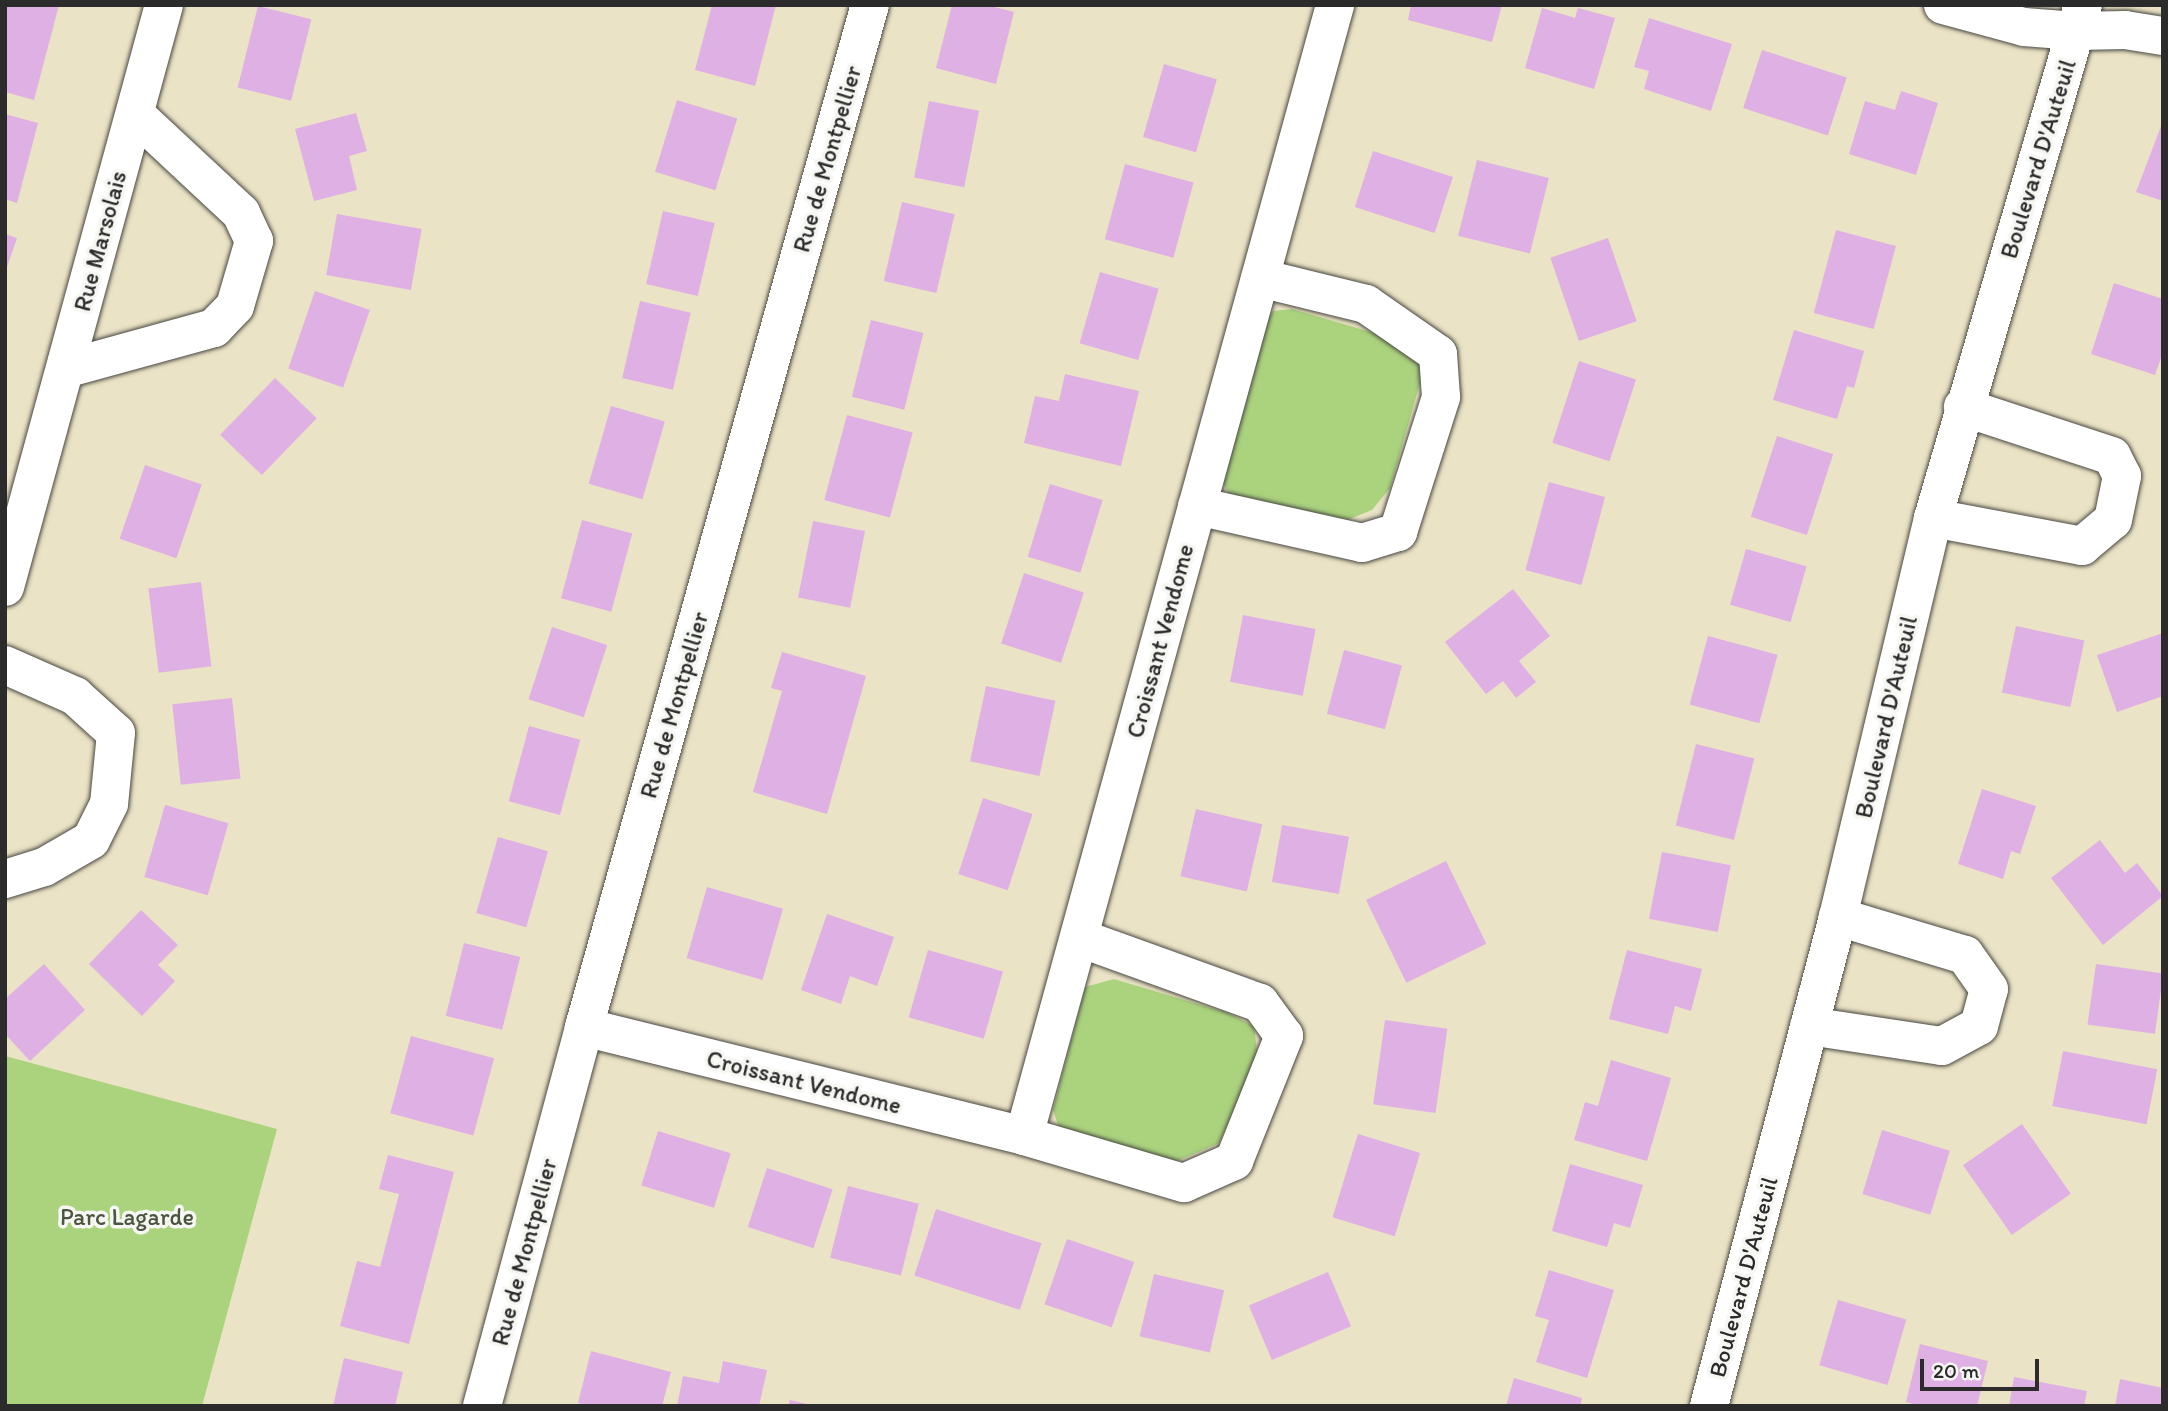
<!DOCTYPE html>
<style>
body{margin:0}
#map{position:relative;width:2168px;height:1411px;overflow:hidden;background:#ebe3c5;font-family:Itim,sans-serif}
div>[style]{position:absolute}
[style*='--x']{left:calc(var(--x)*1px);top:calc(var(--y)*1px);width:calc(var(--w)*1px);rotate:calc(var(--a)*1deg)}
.green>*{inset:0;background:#abd37e}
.building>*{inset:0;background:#dfb0e3;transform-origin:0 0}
.roads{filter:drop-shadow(0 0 2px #484742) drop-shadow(0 0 2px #484742)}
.minor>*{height:38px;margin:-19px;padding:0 19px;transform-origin:19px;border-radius:19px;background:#fff}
span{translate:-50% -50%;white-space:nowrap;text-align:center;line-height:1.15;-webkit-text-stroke:7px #f6f6f2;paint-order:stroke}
.street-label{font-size:24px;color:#2b2b2b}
.park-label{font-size:24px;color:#4b5540}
.frame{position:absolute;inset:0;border:7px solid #2b2b2b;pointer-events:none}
.scale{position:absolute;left:1920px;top:1359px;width:119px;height:32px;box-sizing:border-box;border:4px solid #2b2b2b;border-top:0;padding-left:9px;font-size:21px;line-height:24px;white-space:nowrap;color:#2b2b2b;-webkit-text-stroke:5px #f6f6f2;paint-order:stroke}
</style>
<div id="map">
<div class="green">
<div style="clip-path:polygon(1292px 309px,1391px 338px,1420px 359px,1422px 376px,1390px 488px,1372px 510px,1347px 520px,1233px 502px,1219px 476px,1262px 324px,1273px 311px)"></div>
<div style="clip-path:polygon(1114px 979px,1228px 1013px,1254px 1026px,1258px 1059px,1219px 1143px,1175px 1162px,1061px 1134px,1053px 1110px,1085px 987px)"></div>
<div style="clip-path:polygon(5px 1056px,277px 1129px,202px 1406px,5px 1406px)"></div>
</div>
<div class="building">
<div style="clip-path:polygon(5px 5px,59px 5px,34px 100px,5px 92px)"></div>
<div style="clip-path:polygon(712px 5px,776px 5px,755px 86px,695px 70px)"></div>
<div style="clip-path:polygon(952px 5px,987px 5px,1014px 12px,996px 84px,936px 68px)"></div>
<div style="clip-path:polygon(1411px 5px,1502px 5px,1492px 42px,1408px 20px)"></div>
<div style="left:258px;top:6px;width:55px;height:84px;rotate:14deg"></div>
<div style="clip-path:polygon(1542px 8px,1575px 18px,1578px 8px,1615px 18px,1594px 89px,1525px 68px)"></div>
<div style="clip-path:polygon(1649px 18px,1732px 44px,1711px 111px,1644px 89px,1649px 71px,1634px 67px)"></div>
<div style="left:1762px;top:50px;width:89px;height:61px;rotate:18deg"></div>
<div style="left:1164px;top:64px;width:55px;height:76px;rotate:16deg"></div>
<div style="clip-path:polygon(1901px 91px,1938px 103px,1916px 175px,1849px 154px,1865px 101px,1895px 110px)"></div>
<div style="left:677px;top:100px;width:63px;height:75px;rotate:17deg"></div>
<div style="left:929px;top:101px;width:51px;height:78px;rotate:11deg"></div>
<div style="clip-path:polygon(356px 113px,367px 151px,349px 156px,357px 190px,314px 201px,295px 129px)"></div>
<div style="clip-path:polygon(5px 114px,38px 123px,17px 203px,5px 199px)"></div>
<div style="clip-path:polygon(2163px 121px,2163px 201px,2136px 192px)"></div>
<div style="left:1373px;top:151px;width:84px;height:59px;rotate:18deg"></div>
<div style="left:1477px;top:160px;width:74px;height:78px;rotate:14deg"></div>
<div style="left:1125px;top:164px;width:71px;height:78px;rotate:15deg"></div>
<div style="left:902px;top:202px;width:54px;height:81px;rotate:13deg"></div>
<div style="left:663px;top:211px;width:53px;height:75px;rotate:13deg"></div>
<div style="left:337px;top:214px;width:86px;height:62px;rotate:10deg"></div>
<div style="left:1836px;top:230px;width:62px;height:86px;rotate:15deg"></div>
<div style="clip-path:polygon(5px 234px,17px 238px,6px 270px,5px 270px)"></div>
<div style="left:1608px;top:238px;width:88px;height:61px;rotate:71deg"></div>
<div style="left:1100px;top:272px;width:61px;height:74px;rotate:16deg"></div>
<div style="clip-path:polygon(2114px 283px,2163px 299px,2163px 352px,2155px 375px,2091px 354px)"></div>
<div style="left:315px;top:291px;width:58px;height:82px;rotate:19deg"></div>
<div style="left:640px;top:301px;width:52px;height:79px;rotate:13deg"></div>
<div style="left:871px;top:320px;width:54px;height:79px;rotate:14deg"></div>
<div style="clip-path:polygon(1794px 330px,1864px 351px,1854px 388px,1847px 386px,1837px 419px,1773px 400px)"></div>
<div style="left:1579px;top:361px;width:60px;height:86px;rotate:18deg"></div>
<div style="clip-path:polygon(1065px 374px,1139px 391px,1121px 466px,1024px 443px,1035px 396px,1059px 401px)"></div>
<div style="left:275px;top:378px;width:58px;height:79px;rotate:44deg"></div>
<div style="left:611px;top:406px;width:56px;height:81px;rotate:16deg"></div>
<div style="left:847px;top:415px;width:68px;height:88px;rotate:15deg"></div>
<div style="left:1777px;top:436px;width:59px;height:85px;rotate:18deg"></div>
<div style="left:145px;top:465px;width:60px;height:78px;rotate:19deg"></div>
<div style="left:1549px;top:482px;width:58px;height:91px;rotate:15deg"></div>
<div style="left:1050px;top:484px;width:55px;height:76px;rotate:17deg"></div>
<div style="left:582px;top:520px;width:52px;height:81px;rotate:15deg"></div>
<div style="left:813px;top:521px;width:53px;height:78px;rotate:11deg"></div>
<div style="left:1746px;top:549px;width:63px;height:58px;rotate:16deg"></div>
<div style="left:1024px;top:573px;width:63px;height:74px;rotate:18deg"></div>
<div style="left:201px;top:582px;width:85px;height:53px;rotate:83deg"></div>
<div style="clip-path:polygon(1513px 589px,1550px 636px,1519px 661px,1536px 682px,1516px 698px,1503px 681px,1486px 694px,1445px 642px)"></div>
<div style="left:1243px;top:615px;width:74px;height:68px;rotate:11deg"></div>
<div style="left:2016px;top:626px;width:70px;height:68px;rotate:12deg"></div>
<div style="left:552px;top:627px;width:58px;height:76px;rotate:18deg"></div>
<div style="clip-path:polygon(2163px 633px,2163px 696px,2117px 712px,2097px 655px)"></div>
<div style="left:1708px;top:636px;width:72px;height:71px;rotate:15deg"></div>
<div style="left:1344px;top:650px;width:60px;height:66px;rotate:15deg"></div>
<div style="clip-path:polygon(782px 652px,866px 676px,827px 814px,753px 792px,782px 691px,771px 688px)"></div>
<div style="left:986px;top:686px;width:71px;height:77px;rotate:12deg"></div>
<div style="left:232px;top:698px;width:81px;height:60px;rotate:84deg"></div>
<div style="left:529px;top:726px;width:53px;height:78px;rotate:15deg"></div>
<div style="left:1696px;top:744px;width:60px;height:84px;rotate:14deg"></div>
<div style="clip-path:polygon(1982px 789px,2036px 806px,2020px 854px,2011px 851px,2003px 879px,1958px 864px)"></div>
<div style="left:983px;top:798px;width:52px;height:80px;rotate:18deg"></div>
<div style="left:165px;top:805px;width:66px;height:75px;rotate:16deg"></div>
<div style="left:1196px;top:809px;width:68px;height:69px;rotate:13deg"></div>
<div style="left:1282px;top:825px;width:68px;height:58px;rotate:10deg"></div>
<div style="left:498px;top:837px;width:52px;height:79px;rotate:16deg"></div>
<div style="clip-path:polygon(2100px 840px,2125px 873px,2137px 863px,2163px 896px,2103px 945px,2051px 878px)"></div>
<div style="left:1662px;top:852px;width:70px;height:68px;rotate:11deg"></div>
<div style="left:1446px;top:861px;width:92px;height:89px;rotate:64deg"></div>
<div style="left:707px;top:887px;width:79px;height:74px;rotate:16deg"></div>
<div style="clip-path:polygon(141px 910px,178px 945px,158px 965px,175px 981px,142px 1016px,89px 964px)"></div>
<div style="clip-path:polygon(827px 914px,894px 937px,877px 986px,850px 976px,841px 1004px,801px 990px)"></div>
<div style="left:464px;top:943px;width:58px;height:75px;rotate:14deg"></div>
<div style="left:928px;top:950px;width:78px;height:70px;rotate:16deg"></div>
<div style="clip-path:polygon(1627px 950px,1702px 969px,1691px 1011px,1675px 1006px,1668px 1034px,1609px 1019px)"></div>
<div style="clip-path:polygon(44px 964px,85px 1010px,30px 1061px,5px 1034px,5px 999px)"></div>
<div style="left:2096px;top:964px;width:68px;height:61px;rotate:8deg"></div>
<div style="left:1385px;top:1020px;width:63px;height:85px;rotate:8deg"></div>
<div style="left:411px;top:1036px;width:86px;height:80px;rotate:15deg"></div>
<div style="left:2063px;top:1051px;width:96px;height:56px;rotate:11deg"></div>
<div style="clip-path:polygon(1611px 1060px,1671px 1078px,1647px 1161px,1574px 1140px,1585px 1102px,1598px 1106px)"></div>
<div style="left:2022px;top:1124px;width:85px;height:72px;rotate:55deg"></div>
<div style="left:1882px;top:1130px;width:71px;height:67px;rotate:17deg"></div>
<div style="left:658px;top:1131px;width:76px;height:57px;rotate:17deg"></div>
<div style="left:1358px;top:1134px;width:65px;height:87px;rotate:17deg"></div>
<div style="clip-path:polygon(388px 1155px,454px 1172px,409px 1344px,340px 1326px,357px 1261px,380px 1267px,399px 1194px,379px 1189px)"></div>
<div style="clip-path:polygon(1570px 1164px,1643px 1185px,1630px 1228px,1614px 1223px,1607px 1247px,1552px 1231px)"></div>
<div style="left:767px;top:1168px;width:69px;height:62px;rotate:18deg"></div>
<div style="left:848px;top:1186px;width:73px;height:74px;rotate:14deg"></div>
<div style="left:936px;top:1209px;width:111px;height:70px;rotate:18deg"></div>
<div style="left:1067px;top:1239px;width:71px;height:69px;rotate:19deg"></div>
<div style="clip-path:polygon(1549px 1270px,1614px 1290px,1587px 1378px,1536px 1362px,1549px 1320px,1535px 1316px)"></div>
<div style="left:1328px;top:1272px;width:59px;height:86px;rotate:67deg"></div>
<div style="left:1154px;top:1274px;width:72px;height:64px;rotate:13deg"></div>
<div style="left:1838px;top:1300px;width:71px;height:68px;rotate:16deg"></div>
<div style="clip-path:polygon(1920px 1344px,1988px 1361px,1977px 1406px,1921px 1406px,1906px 1402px)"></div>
<div style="clip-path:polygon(591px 1351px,671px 1372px,662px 1406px,590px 1406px,578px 1403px)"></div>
<div style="clip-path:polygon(344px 1358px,403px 1372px,395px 1406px,333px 1406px)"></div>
<div style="clip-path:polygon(723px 1361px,767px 1370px,759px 1406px,677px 1406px,683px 1376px,719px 1383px)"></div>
<div style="clip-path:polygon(2014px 1377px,2087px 1391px,2084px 1406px,2009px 1406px)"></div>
<div style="clip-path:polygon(1514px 1378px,1582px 1398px,1580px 1406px,1506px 1406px)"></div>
<div style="clip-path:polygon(2120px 1379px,2163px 1388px,2163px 1406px,2115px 1406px)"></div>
<div style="clip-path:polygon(790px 1400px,811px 1405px,811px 1406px,788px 1406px)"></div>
</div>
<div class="roads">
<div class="minor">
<div style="--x:1943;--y:5;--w:84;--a:15.2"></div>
<div style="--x:2024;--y:27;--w:52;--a:4.4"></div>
<div style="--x:2076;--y:31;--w:49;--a:-1.2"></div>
<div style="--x:2125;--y:30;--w:38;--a:9"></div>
<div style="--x:65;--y:369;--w:155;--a:-15.4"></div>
<div style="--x:214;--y:328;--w:30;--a:-46"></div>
<div style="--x:235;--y:306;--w:68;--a:-73.7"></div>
<div style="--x:254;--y:241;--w:31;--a:-115"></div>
<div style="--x:241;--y:213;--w:145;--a:-137"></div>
<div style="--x:1197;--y:506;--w:169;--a:12.6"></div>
<div style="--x:1362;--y:543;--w:38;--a:-17"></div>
<div style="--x:1398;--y:532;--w:142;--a:-72.3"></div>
<div style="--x:1441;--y:397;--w:43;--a:-94"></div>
<div style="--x:1438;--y:354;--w:88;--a:-145.2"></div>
<div style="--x:1366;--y:304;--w:109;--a:-166.2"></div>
<div style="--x:1933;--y:518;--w:152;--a:10.6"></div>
<div style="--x:2082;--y:546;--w:40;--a:-40"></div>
<div style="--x:2113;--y:520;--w:45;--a:-78.4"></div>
<div style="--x:2122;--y:476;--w:22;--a:-117"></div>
<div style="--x:2112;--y:456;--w:157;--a:-161.8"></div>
<div style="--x:5;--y:587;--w:603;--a:-74.72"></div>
<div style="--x:5;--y:665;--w:77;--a:23.9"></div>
<div style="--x:75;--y:696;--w:55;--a:42.1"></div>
<div style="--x:116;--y:733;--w:71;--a:95.6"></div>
<div style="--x:109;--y:804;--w:40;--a:116.6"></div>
<div style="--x:91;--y:840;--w:54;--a:150.1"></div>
<div style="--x:44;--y:867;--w:41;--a:162.9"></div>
<div style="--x:1809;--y:1026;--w:134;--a:8.6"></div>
<div style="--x:1942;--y:1046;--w:42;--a:-28.4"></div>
<div style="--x:1979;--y:1026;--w:38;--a:-75"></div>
<div style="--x:1989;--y:989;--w:42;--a:-125.2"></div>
<div style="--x:1965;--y:955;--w:133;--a:-163.3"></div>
<div style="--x:584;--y:1027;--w:453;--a:13.9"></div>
<div style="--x:1024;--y:1136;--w:167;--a:16.4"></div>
<div style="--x:1184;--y:1183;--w:55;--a:-23.7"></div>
<div style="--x:1234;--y:1161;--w:135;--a:-68.2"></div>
<div style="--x:1284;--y:1036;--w:41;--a:-126"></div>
<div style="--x:1260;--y:1003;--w:192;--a:-160.2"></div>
<div style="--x:1024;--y:1136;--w:1173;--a:-74.62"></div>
<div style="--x:482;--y:1406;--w:392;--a:-74.9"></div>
<div style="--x:584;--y:1027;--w:1061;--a:-74.37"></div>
<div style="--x:1709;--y:1406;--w:506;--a:-75.22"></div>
<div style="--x:1838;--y:917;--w:410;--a:-76.6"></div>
<div style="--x:1933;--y:518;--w:534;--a:-73.7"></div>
</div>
</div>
<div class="street-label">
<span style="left:827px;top:159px;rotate:-74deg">Rue de Montpellier</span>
<span style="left:2038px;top:159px;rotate:-73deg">Boulevard D'Auteuil</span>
<span style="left:100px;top:241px;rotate:-75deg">Rue Marsolais</span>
<span style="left:1160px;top:641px;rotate:-75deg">Croissant Vendome</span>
<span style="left:674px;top:705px;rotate:-74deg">Rue de Montpellier</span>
<span style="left:1886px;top:717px;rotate:-77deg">Boulevard D'Auteuil</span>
<span style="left:804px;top:1082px;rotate:14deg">Croissant Vendome</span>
<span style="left:524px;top:1252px;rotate:-75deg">Rue de Montpellier</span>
<span style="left:1743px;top:1277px;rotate:-75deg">Boulevard D'Auteuil</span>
</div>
<div class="park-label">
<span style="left:127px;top:1217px">Parc Lagarde</span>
</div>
<div class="frame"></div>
<div class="scale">20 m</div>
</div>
